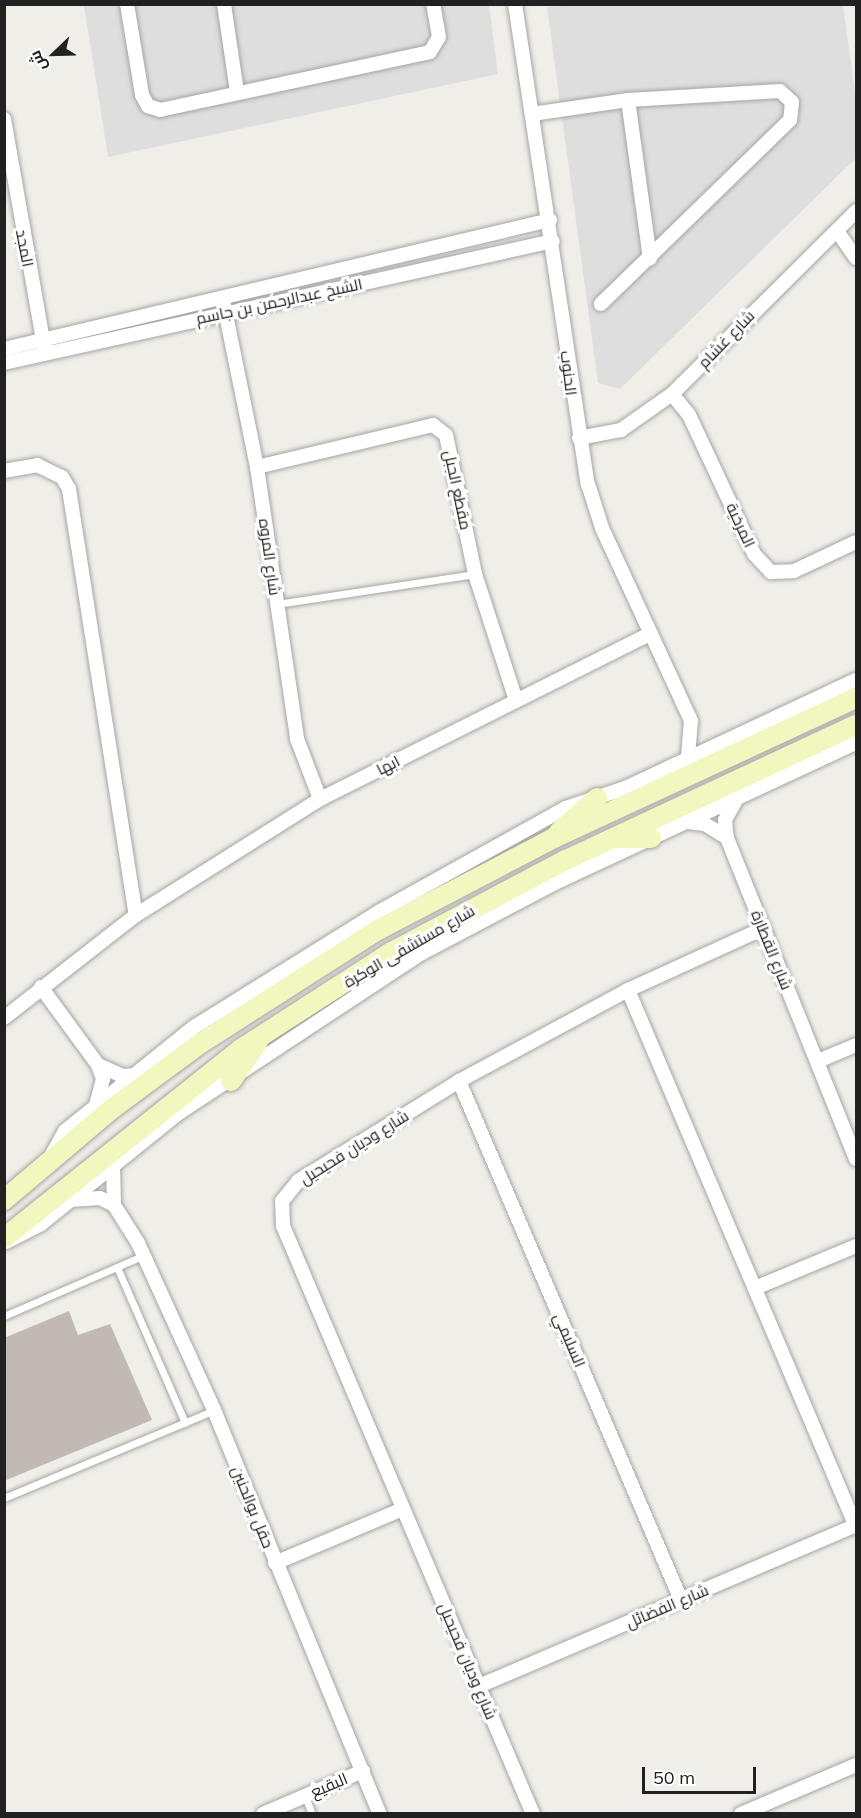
<!DOCTYPE html>
<meta charset="utf-8">
<style>
body{margin:0}
#map{position:relative;width:861px;height:1818px;overflow:hidden;background:#f0eee8;font-family:Mulish,Cairo,sans-serif}
div>[style]{position:absolute}
[style*='--x']{left:calc(var(--x)*1px);top:calc(var(--y)*1px);width:calc(var(--w)*1px);rotate:calc(var(--a)*1deg)}
.residential>*{inset:0;background:#dfdede}
.building>*{inset:0;background:#c1bab4}
.roads{filter:drop-shadow(0 0 2px #a5a5a5) drop-shadow(0 0 2px #a5a5a5)}
.lane>*{height:7px;margin:-3.5px;padding:0 3.5px;transform-origin:3.5px;border-radius:3.5px;background:#fff}
.street>*{height:14px;margin:-7px;padding:0 7px;transform-origin:7px;border-radius:7px;background:#fff}
.secondary>*{height:20px;margin:-10px;padding:0 10px;transform-origin:10px;border-radius:10px;background:#f2f7c0}
span{translate:-50% -50%;white-space:nowrap;text-align:center;line-height:1.15;-webkit-text-stroke:6px #fff;paint-order:stroke}
.street-label{font-size:16px;color:#212121}
.frame{position:absolute;inset:0;border:6px solid #212121;pointer-events:none}
.north{position:absolute;left:24px;top:24px;width:60px;height:60px;-webkit-text-stroke:4px #fff;paint-order:stroke;rotate:247deg;font-size:16px;font-weight:700;line-height:24px;text-align:center;color:#212121}
.north::after{content:'';display:block;margin:auto;width:21px;height:27px;background:#212121;clip-path:polygon(50% 0,100% 100%,50% 72%,0 100%)}
.scale{position:absolute;left:642px;top:1767px;width:114px;height:27px;box-sizing:border-box;border:3px solid #212121;border-top:0;padding-left:8px;font-size:18px;line-height:21px;white-space:nowrap;color:#212121;-webkit-text-stroke:4px #fff;paint-order:stroke}
</style>
<div id="map">
<div class="residential">
<div style="clip-path:polygon(597px 4px,843px 5px,856px 100px,856px 158px,620px 389px,598px 383px,547px 7px)"></div>
<div style="clip-path:polygon(84px 5px,489px 5px,498px 74px,108px 157px)"></div>
</div>
<div class="building">
<div style="clip-path:polygon(69px 1311px,78px 1335px,110px 1324px,152px 1420px,4px 1481px,4px 1338px)"></div>
</div>
<div class="roads">
<div class="lane">
<div style="--x:277;--y:604;--w:200;--a:-8.6"></div>
<div style="--x:117;--y:1267;--w:170;--a:66.4"></div>
<div style="--x:4;--y:1316;--w:153;--a:-23.5"></div>
<div style="--x:4;--y:1498;--w:228;--a:-22.7"></div>
<div style="--x:305;--y:1796;--w:19;--a:69"></div>
</div>
<div class="street">
<div style="--x:127;--y:4;--w:92;--a:80.6"></div>
<div style="--x:142;--y:95;--w:13;--a:61"></div>
<div style="--x:148;--y:106;--w:13;--a:18"></div>
<div style="--x:160;--y:110;--w:276;--a:-12.1"></div>
<div style="--x:430;--y:52;--w:17;--a:-59"></div>
<div style="--x:439;--y:37;--w:34;--a:-100"></div>
<div style="--x:224;--y:4;--w:89;--a:81.6"></div>
<div style="--x:515;--y:4;--w:486;--a:81.4"></div>
<div style="--x:588;--y:484;--w:46;--a:72.3"></div>
<div style="--x:602;--y:528;--w:213;--a:65.2"></div>
<div style="--x:691;--y:721;--w:34;--a:95"></div>
<div style="--x:628;--y:100;--w:160;--a:82.1"></div>
<div style="--x:532;--y:114;--w:97;--a:-8.3"></div>
<div style="--x:628;--y:100;--w:152;--a:-3.4"></div>
<div style="--x:780;--y:91;--w:16;--a:43"></div>
<div style="--x:792;--y:102;--w:18;--a:96"></div>
<div style="--x:790;--y:120;--w:264;--a:135.8"></div>
<div style="--x:4;--y:119;--w:231;--a:80"></div>
<div style="--x:837;--y:231;--w:33;--a:55"></div>
<div style="--x:224;--y:305;--w:165;--a:78.5"></div>
<div style="--x:257;--y:467;--w:275;--a:81.6"></div>
<div style="--x:297;--y:739;--w:64;--a:69"></div>
<div style="--x:4;--y:349;--w:561;--a:-13.29"></div>
<div style="--x:4;--y:363;--w:562;--a:-12.53"></div>
<div style="--x:672;--y:394;--w:27;--a:51"></div>
<div style="--x:689;--y:415;--w:153;--a:64.9"></div>
<div style="--x:754;--y:554;--w:25;--a:47"></div>
<div style="--x:771;--y:572;--w:23;--a:-2"></div>
<div style="--x:794;--y:571;--w:68;--a:-25.1"></div>
<div style="--x:579;--y:438;--w:43;--a:-10.8"></div>
<div style="--x:621;--y:430;--w:62;--a:-35.2"></div>
<div style="--x:672;--y:394;--w:260;--a:-44.8"></div>
<div style="--x:257;--y:467;--w:181;--a:-13.4"></div>
<div style="--x:433;--y:425;--w:16;--a:38"></div>
<div style="--x:446;--y:435;--w:142;--a:78.2"></div>
<div style="--x:475;--y:574;--w:133;--a:72"></div>
<div style="--x:4;--y:471;--w:34;--a:-10"></div>
<div style="--x:37;--y:465;--w:28;--a:26"></div>
<div style="--x:62;--y:477;--w:14;--a:60"></div>
<div style="--x:69;--y:489;--w:431;--a:81.1"></div>
<div style="--x:736;--y:800;--w:23;--a:119"></div>
<div style="--x:725;--y:820;--w:18;--a:84"></div>
<div style="--x:727;--y:838;--w:346;--a:68.1"></div>
<div style="--x:688;--y:822;--w:17;--a:7"></div>
<div style="--x:705;--y:824;--w:26;--a:32"></div>
<div style="--x:41;--y:987;--w:97;--a:53.8"></div>
<div style="--x:98;--y:1065;--w:15;--a:70"></div>
<div style="--x:103;--y:1079;--w:27;--a:105"></div>
<div style="--x:628;--y:990;--w:583;--a:66.99"></div>
<div style="--x:4;--y:1018;--w:167;--a:-38"></div>
<div style="--x:136;--y:915;--w:218;--a:-32.2"></div>
<div style="--x:320;--y:799;--w:370;--a:-26.6"></div>
<div style="--x:818;--y:1061;--w:41;--a:-22.8"></div>
<div style="--x:98;--y:1065;--w:27;--a:24"></div>
<div style="--x:123;--y:1076;--w:13;--a:-4"></div>
<div style="--x:459;--y:1081;--w:564;--a:66.84"></div>
<div style="--x:50;--y:1158;--w:31;--a:-61"></div>
<div style="--x:65;--y:1131;--w:166;--a:-38.9"></div>
<div style="--x:194;--y:1027;--w:219;--a:-31.9"></div>
<div style="--x:380;--y:911;--w:213;--a:-29"></div>
<div style="--x:566;--y:808;--w:62;--a:-18.7"></div>
<div style="--x:625;--y:788;--w:255;--a:-25.1"></div>
<div style="--x:113;--y:1164;--w:41;--a:88.6"></div>
<div style="--x:114;--y:1205;--w:45;--a:57.7"></div>
<div style="--x:138;--y:1243;--w:183;--a:65.5"></div>
<div style="--x:214;--y:1410;--w:437;--a:67.7"></div>
<div style="--x:71;--y:1200;--w:29;--a:-4"></div>
<div style="--x:100;--y:1198;--w:16;--a:27"></div>
<div style="--x:6;--y:1242;--w:39;--a:-27"></div>
<div style="--x:41;--y:1224;--w:174;--a:-38.9"></div>
<div style="--x:176;--y:1115;--w:295;--a:-33.4"></div>
<div style="--x:422;--y:953;--w:148;--a:-27.8"></div>
<div style="--x:553;--y:884;--w:334;--a:-25"></div>
<div style="--x:755;--y:1288;--w:109;--a:-22.6"></div>
<div style="--x:275;--y:1563;--w:139;--a:-22.9"></div>
<div style="--x:479;--y:1686;--w:410;--a:-23.1"></div>
<div style="--x:263;--y:1814;--w:109;--a:-23.3"></div>
<div style="--x:533;--y:1814;--w:639;--a:-113.03"></div>
<div style="--x:283;--y:1226;--w:25;--a:-92"></div>
<div style="--x:282;--y:1201;--w:26;--a:-51"></div>
<div style="--x:298;--y:1181;--w:190;--a:-31.8"></div>
<div style="--x:459;--y:1081;--w:192;--a:-28.3"></div>
<div style="--x:628;--y:990;--w:149;--a:-24.5"></div>
<div style="--x:741;--y:1814;--w:125;--a:-23.1"></div>
</div>
<div class="secondary">
<div style="--x:559;--y:832;--w:51;--a:-41.8"></div>
<div style="--x:618;--y:838;--w:33;--a:0"></div>
<div style="--x:231;--y:1081;--w:47;--a:-55.3"></div>
<div style="--x:4;--y:1200;--w:143;--a:-40.2"></div>
<div style="--x:113;--y:1108;--w:109;--a:-36.5"></div>
<div style="--x:201;--y:1043;--w:210;--a:-32.6"></div>
<div style="--x:378;--y:930;--w:199;--a:-27.6"></div>
<div style="--x:554;--y:838;--w:333;--a:-24.9"></div>
<div style="--x:4;--y:1238;--w:303;--a:-38.6"></div>
<div style="--x:241;--y:1049;--w:177;--a:-32.8"></div>
<div style="--x:390;--y:953;--w:199;--a:-27.9"></div>
<div style="--x:566;--y:860;--w:320;--a:-25"></div>
</div>
</div>
<div class="street-label">
<span style="left:25px;top:248px;rotate:79deg">المجد</span>
<span style="left:279px;top:301px;rotate:-12deg">الشيخ عبدالرحمن بن جاسم</span>
<span style="left:726px;top:339px;rotate:-46deg">شارع غشام</span>
<span style="left:569px;top:373px;rotate:83deg">الجنوب</span>
<span style="left:458px;top:490px;rotate:78deg">مقطع الجبل</span>
<span style="left:741px;top:525px;rotate:65deg">المرخية</span>
<span style="left:270px;top:557px;rotate:82deg">شارع المروه</span>
<span style="left:388px;top:765px;rotate:-27deg">ابها</span>
<span style="left:409px;top:946px;rotate:-30deg">شارع مستشفى الوكرة</span>
<span style="left:772px;top:950px;rotate:68deg">شارع القطارة</span>
<span style="left:354px;top:1147px;rotate:-32deg">شارع وديان فحيحيل</span>
<span style="left:570px;top:1340px;rotate:67deg">السليمي</span>
<span style="left:253px;top:1507px;rotate:68deg">حقل بوالحنين</span>
<span style="left:667px;top:1606px;rotate:-23deg">شارع الفضائل</span>
<span style="left:468px;top:1661px;rotate:67deg">شارع وديان فحيحيل</span>
<span style="left:329px;top:1785px;rotate:-23deg">البقيع</span>
</div>
<div class="frame"></div>
<div class="north">ش</div>
<div class="scale">50 m</div>
</div>
